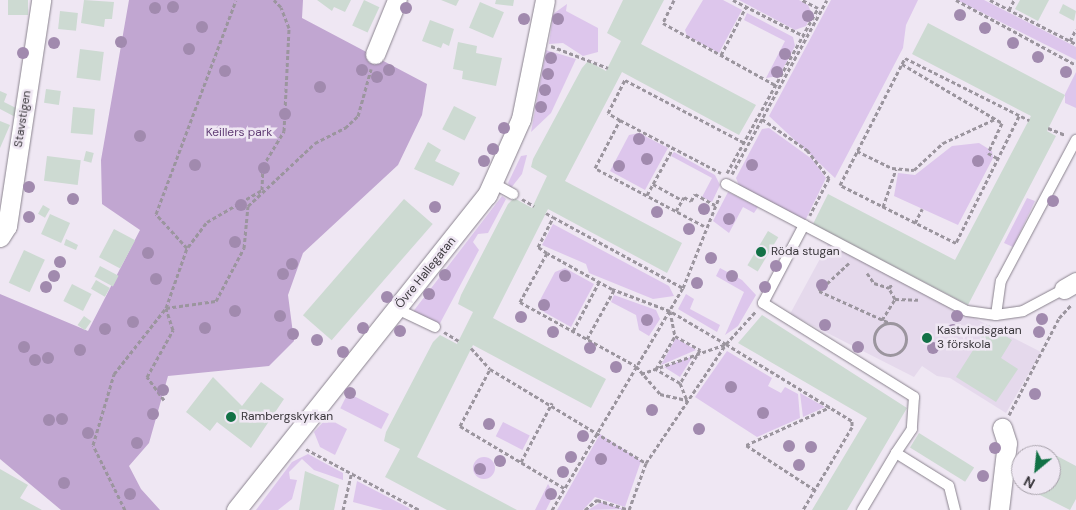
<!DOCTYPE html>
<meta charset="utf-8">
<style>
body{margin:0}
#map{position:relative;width:1076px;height:510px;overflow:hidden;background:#efe7f3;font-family:"DM Sans",sans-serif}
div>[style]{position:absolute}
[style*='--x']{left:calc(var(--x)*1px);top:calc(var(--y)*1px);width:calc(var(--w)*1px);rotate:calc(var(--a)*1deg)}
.built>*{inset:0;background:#e5d9ec}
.green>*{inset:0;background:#ddc6ec;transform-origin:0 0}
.round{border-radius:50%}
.forest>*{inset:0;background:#c1a6d1}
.building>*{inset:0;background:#cddad2;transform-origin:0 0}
.path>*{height:3px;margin-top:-1.5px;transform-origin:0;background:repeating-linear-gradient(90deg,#9b959e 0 4px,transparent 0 6.5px)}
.path>.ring{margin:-1.5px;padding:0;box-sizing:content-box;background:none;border:3px solid #9b959e;border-radius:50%}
.roads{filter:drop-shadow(0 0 1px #8a838e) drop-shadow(0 0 1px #8a838e)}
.service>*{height:10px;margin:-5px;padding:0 5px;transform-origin:5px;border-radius:5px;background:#fff}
.minor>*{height:19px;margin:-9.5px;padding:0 9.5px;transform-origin:9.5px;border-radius:9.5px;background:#fff}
.trees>*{width:12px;height:12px;margin:-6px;border-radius:50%;background:#a18aae}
.dots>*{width:14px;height:14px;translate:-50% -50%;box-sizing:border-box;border:2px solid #efe7f3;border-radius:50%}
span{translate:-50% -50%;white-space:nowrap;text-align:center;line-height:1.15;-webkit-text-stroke:5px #efe7f3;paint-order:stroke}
.street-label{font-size:12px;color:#39363b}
.park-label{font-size:12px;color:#613d75}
.poi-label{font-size:12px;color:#39363b}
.left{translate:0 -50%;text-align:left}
.north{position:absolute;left:1011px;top:445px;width:50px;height:50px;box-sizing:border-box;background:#efe7f3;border:1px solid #a6a0a9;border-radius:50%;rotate:208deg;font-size:14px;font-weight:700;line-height:20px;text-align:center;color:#39363b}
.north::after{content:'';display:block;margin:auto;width:18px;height:22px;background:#127146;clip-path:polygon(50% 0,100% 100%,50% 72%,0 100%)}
</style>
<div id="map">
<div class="built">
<div style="clip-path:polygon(828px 244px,1041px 352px,1006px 413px,950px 378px,937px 376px,922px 366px,914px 377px,790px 314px)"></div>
</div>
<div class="green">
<div style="clip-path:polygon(703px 0,723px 0,742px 10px,719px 53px,687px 36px,685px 30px)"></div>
<div style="clip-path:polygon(739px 0,799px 0,808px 5px,812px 14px,806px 26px,795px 30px)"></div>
<div style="clip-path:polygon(831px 0,918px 0,906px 25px,903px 48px,835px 178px,769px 116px)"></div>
<div style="clip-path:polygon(957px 0,984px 0,1076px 47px,1076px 60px)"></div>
<div style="clip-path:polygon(567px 4px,566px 11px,598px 28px,598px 52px,583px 56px,563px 43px,549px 44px,553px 14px)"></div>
<div style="clip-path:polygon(747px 13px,793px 37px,795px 46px,779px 76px,766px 78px,785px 41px,744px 20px)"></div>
<div style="clip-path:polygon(546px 50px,576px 59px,551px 113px,531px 132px)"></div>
<div style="clip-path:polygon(1076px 72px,1076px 108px,1065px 103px,1065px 94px)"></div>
<div style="clip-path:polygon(769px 128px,812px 159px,826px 178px,805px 221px,740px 188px,736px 178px,762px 129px)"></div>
<div style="clip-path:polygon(639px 133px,668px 148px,645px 190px,610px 171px,629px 135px)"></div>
<div style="clip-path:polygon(979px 143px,992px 151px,993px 158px,958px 225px,894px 196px,898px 173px,915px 175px,952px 146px)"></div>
<div style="clip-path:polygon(674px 152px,715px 175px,720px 185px,712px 202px,702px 197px,712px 178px,671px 156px)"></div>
<div style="clip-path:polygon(527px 155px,522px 174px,511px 188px,508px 183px,521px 156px)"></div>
<div style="clip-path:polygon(728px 192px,758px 207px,754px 213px,743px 207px,729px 233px,713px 221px)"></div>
<div style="clip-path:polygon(502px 196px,506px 199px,488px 233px,478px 234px,473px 242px,479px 250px,438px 327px,412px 313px)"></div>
<div style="clip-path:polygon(1027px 198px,1035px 201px,1013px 247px,1004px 243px)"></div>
<div style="clip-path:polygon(553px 224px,669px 286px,674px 296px,653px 299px,589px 273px,586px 264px,542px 245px)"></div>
<div style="clip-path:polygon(565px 268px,594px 284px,571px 327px,544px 312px,539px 302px,555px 272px)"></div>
<div style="clip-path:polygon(720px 268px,742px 280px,756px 295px,738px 326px,725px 335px,744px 292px,716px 276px)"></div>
<div style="clip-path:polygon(686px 294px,694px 299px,690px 309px,720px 325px,717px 332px,678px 309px)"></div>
<div style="clip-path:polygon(614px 295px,656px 310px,660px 319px,649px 336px,639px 330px,636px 315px,611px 302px)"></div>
<div style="clip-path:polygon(676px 338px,696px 350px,661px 365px)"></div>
<div style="clip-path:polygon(727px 351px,772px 378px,768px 386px,781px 393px,785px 387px,798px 394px,800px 418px,757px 437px,695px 397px)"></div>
<div style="clip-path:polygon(693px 356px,680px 377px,664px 367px)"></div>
<div style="left:348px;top:393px;width:46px;height:17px;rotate:27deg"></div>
<div style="clip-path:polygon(800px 393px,825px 407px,803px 417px)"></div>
<div style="clip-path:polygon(327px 418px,347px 429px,335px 455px,320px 447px,314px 432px)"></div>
<div style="left:503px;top:422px;width:30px;height:16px;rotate:27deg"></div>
<div style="clip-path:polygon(600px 434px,641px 461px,625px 507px,595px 497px,583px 510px,557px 510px)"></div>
<div style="clip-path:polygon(308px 454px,343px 473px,343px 480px,314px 470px,302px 459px,289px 472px,290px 479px,297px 480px,292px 499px,278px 510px,256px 510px,292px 462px)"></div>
<div class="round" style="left:473px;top:457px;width:22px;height:22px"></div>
<div style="clip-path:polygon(357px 481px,409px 508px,410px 510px,383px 510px,353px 502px)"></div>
<div style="clip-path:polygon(548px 484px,554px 494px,546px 510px,535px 510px)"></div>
<div style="clip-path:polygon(601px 502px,608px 504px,624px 509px,588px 510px)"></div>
</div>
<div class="forest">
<div style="clip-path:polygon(129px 0,303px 0,302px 18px,427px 84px,422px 115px,398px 165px,303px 253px,288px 295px,294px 341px,269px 366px,168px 376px,149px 443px,129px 466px,141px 489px,160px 510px,61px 510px,0 459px,0 294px,88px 331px,140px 230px,102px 204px,101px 160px)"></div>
</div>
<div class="building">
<div style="left:8px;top:0;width:20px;height:15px"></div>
<div style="clip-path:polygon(84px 0,114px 2px,112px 19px,105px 19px,104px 27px,81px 23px)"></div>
<div style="clip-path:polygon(317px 0,351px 0,345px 12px,334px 7px,332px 11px)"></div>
<div style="left:364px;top:0;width:17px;height:28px;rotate:25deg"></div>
<div style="clip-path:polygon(441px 0,459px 0,456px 6px)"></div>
<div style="clip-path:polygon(496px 0,514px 0,513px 6px,495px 4px)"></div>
<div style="clip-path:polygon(623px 0,664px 0,641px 44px,756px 105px,739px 135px,622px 72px,565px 181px,682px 243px,667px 273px,548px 209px,493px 318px,606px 379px,591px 408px,473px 345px,417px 457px,517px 510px,447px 510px,385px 477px,400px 449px,384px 441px,386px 432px,433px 342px,440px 335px,457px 344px,473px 312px,458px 304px,461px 295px,508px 204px,514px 198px,532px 208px,547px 176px,531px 167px,533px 159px,582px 68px,588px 61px,606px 71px,621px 41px,607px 33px)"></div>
<div style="clip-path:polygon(1020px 0,1049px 0,1038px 21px,1015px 9px)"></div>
<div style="left:480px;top:2px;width:26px;height:28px;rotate:23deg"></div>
<div style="clip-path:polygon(1063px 4px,1076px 11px,1074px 21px,1059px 13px)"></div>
<div style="left:60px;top:11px;width:18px;height:18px;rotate:6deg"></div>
<div style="clip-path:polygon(430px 20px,454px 29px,449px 46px,443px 43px,441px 48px,422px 41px)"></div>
<div style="clip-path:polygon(928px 23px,1065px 95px,1047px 131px,1056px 136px,968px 305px,813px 224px,828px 194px,955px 260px,1031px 116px,912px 54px)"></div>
<div style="clip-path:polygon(458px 42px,477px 46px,476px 53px,502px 58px,496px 86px,462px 79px,463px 71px,453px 69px)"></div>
<div style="left:80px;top:49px;width:24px;height:29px;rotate:7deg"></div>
<div style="left:46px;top:89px;width:15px;height:14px;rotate:8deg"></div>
<div style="clip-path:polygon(0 91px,7px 94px,4px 102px,22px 111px,21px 120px,0 109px)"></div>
<div style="left:454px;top:106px;width:25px;height:26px;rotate:27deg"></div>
<div style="left:73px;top:107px;width:22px;height:26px;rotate:5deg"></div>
<div style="clip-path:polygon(0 121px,10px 125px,0 148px)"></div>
<div style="clip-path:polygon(428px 142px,441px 150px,435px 161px,460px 173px,453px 186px,414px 169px)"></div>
<div style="left:86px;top:151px;width:8px;height:10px;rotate:14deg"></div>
<div style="left:47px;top:156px;width:34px;height:25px;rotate:7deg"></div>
<div style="left:404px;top:199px;width:38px;height:154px;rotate:41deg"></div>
<div style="left:43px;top:205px;width:8px;height:10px;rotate:30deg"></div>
<div style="left:50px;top:214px;width:22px;height:22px;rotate:24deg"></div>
<div style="left:114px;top:229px;width:24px;height:32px;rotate:28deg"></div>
<div style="left:768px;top:231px;width:12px;height:40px;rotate:31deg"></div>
<div style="clip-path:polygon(66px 239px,78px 245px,76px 250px,64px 245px)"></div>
<div style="left:24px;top:250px;width:23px;height:36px;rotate:25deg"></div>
<div style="left:100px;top:266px;width:21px;height:12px;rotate:28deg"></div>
<div style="left:96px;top:280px;width:16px;height:10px;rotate:30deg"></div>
<div style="left:72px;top:284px;width:22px;height:19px;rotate:27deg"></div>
<div style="clip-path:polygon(762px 315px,907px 408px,847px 510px,812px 510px,867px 418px,738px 343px)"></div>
<div style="left:84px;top:316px;width:9px;height:11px;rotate:36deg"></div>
<div style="clip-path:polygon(989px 325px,1012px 340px,1001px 358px,1018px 369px,996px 402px,956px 377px)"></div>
<div style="clip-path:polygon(213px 377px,242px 406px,261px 382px,284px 399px,251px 448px,217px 422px,210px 431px,186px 412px)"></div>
<div style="left:919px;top:433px;width:65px;height:17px;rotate:32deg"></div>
<div style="clip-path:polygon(1042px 448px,1076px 466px,1076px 499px,1070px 510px,1020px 485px,1051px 485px,1051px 455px,1038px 455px)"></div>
<div style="clip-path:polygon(0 469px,28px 485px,20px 498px,42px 510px,0 510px)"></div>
<div style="clip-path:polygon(305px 471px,339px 485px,334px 510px,299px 510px)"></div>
</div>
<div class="path">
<div style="--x:674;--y:0;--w:25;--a:116"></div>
<div style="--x:663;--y:23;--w:130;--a:28.9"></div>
<div style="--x:733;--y:0;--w:80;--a:26.9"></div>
<div style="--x:956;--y:0;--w:136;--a:28.4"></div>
<div style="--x:990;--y:0;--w:97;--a:27.1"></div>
<div style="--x:1009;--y:10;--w:11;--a:-63"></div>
<div style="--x:1070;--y:41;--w:13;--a:-63"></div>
<div style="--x:551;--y:46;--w:61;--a:21.1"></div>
<div style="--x:721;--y:55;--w:54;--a:-62.5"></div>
<div style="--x:902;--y:64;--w:116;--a:30.5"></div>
<div style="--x:1002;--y:123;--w:33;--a:115"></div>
<div style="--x:988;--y:153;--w:13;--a:29"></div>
<div style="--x:1019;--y:116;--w:142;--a:116.4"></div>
<div style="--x:956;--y:243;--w:130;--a:-153.4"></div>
<div style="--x:840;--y:185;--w:143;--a:-62.9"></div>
<div style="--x:905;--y:58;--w:139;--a:26.6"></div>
<div style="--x:762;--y:119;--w:55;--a:34.6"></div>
<div style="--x:807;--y:150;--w:36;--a:52"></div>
<div style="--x:829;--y:178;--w:42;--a:117.2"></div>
<div style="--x:620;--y:120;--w:14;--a:-150"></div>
<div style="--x:608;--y:113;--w:37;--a:-63"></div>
<div style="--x:625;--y:80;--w:136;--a:27.7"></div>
<div style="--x:1048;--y:128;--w:18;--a:22"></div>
<div style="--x:857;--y:151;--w:39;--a:26"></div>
<div style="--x:892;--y:168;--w:22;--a:5"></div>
<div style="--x:914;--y:170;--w:40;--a:-43"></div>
<div style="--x:943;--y:143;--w:57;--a:-24.8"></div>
<div style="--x:727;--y:173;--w:188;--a:-61.1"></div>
<div style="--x:818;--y:8;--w:18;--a:-153"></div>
<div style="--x:732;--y:174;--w:198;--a:-61.4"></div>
<div style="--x:653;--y:184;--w:33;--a:29"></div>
<div style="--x:647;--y:195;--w:54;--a:-61"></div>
<div style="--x:522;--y:199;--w:14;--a:30"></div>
<div style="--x:883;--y:207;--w:40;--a:-71.1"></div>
<div style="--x:676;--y:211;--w:16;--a:-60"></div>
<div style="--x:684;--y:197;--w:8;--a:30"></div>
<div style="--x:691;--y:201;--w:8;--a:-60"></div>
<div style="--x:695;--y:194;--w:23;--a:29"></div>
<div style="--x:546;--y:213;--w:8;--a:30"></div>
<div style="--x:915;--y:223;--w:16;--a:-63"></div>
<div style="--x:704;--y:226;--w:123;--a:-152"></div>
<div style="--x:595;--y:168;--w:54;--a:-62.5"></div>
<div style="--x:620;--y:120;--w:114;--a:27.7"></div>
<div style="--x:188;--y:247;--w:31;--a:-53"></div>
<div style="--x:207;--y:222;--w:64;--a:-30.2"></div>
<div style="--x:262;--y:190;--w:24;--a:-88"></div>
<div style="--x:263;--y:166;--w:41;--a:-59"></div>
<div style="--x:284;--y:131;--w:103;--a:-87.2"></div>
<div style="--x:289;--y:28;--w:22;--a:-111"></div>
<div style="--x:281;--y:7;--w:10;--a:-135"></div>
<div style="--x:547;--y:253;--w:11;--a:-146"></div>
<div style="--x:538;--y:247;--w:34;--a:-63"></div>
<div style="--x:553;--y:217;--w:148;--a:28.6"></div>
<div style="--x:849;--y:263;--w:41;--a:137"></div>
<div style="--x:819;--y:291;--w:78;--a:24.3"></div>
<div style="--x:867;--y:273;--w:12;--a:55"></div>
<div style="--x:874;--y:283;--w:16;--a:18"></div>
<div style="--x:889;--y:288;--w:5;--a:-53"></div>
<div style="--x:895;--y:299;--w:23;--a:2"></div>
<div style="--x:670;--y:311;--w:25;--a:79"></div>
<div style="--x:882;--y:320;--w:25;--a:-58"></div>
<div style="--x:895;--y:299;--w:13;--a:-119"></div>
<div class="ring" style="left:874px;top:323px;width:29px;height:29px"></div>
<div style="--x:573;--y:331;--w:55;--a:-62"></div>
<div style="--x:444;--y:332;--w:17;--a:31"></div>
<div style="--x:675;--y:336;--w:29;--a:29"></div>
<div style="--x:700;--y:350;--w:39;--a:121"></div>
<div style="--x:680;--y:383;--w:28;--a:-150"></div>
<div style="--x:656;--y:369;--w:38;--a:-60"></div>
<div style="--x:587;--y:339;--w:56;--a:-61.1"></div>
<div style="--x:726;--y:344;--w:148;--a:31.4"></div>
<div style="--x:852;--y:421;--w:6;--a:90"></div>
<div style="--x:852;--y:427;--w:96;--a:120.6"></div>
<div style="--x:471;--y:348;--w:28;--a:48"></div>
<div style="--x:641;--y:374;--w:90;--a:-19.4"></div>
<div style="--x:726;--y:344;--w:45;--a:-47.7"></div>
<div style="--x:680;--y:383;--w:18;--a:68"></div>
<div style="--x:164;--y:400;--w:29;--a:-126"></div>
<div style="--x:147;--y:377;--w:54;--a:-61"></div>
<div style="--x:173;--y:330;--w:23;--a:-108"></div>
<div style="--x:166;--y:308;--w:64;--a:-70.7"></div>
<div style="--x:187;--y:248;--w:46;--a:-132.4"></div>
<div style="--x:156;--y:214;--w:228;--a:-69.5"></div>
<div style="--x:1009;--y:415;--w:109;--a:-62.7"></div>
<div style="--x:1059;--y:318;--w:18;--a:-47"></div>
<div style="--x:306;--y:449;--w:129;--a:28.2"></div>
<div style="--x:521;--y:462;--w:67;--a:-62.3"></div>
<div style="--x:646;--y:463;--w:143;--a:-56.1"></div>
<div style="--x:726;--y:344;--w:65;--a:-149.5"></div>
<div style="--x:670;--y:311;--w:62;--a:-159.2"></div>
<div style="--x:612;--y:289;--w:74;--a:-151"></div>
<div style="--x:547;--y:253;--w:56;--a:118.9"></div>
<div style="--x:520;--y:302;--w:132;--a:28.9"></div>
<div style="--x:636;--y:366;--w:37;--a:49"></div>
<div style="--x:660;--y:394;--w:28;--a:13"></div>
<div style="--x:564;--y:488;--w:121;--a:-149.2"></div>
<div style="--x:460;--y:426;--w:64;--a:-62.2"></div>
<div style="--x:490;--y:369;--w:182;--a:31.1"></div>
<div style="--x:646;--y:463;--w:50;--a:109.9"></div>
<div style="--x:815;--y:490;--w:82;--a:-146.9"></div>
<div style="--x:746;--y:445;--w:92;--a:-24.3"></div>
<div style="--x:125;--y:510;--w:72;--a:-116.2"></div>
<div style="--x:93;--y:445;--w:74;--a:-73.5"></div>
<div style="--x:114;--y:374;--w:84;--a:-51.8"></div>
<div style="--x:166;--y:308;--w:50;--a:-8"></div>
<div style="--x:216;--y:301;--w:60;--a:-62.2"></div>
<div style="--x:244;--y:248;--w:42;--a:-84.6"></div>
<div style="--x:248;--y:206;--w:92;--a:-43.2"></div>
<div style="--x:315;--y:143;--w:34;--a:-27"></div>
<div style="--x:345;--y:128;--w:18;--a:-43"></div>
<div style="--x:358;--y:116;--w:49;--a:-74.5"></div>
<div style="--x:343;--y:510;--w:39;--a:-77"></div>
<div style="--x:552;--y:510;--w:258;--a:-59.5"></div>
<div style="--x:683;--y:288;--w:100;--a:-68.3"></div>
<div style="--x:585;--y:510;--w:16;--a:-40"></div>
<div style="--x:597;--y:500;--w:34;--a:17"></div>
</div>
<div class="roads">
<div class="service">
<div style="--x:493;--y:183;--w:23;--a:29"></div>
<div style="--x:726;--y:184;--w:272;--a:27.8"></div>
<div style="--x:967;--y:311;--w:29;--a:8"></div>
<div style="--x:996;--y:315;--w:27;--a:-8"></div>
<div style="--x:1023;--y:311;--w:47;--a:-28.2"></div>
<div style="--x:804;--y:225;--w:88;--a:117.7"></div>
<div style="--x:763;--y:303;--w:178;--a:31.9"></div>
<div style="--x:914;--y:397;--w:32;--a:94"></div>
<div style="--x:912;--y:429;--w:29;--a:124"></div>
<div style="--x:397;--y:309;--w:42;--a:25.3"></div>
<div style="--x:996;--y:315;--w:34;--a:-82"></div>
<div style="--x:1001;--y:281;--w:160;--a:-62"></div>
<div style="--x:862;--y:510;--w:66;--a:-59.2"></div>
<div style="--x:896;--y:453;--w:62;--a:31.9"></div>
<div style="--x:949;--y:486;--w:25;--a:76"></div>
</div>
<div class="minor">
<div style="--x:375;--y:54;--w:58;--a:-67.8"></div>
<div style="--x:0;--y:237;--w:13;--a:-58"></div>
<div style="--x:7;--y:226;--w:229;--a:-81.4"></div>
<div style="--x:1064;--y:289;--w:14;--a:-30"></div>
<div style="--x:236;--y:510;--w:403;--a:-51.5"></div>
<div style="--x:487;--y:195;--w:83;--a:-65.9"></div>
<div style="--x:521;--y:119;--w:121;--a:-78.6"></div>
<div style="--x:999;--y:510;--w:67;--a:-83.2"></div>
<div style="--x:1007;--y:443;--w:16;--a:-108"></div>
</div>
</div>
<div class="trees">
<div style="left:173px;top:7px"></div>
<div style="left:155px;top:8px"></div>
<div style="left:406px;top:8px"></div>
<div style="left:960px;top:15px"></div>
<div style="left:808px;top:16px"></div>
<div style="left:524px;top:19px"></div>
<div style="left:558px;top:19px"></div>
<div style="left:202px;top:27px"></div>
<div style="left:985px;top:28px"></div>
<div style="left:121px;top:42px"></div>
<div style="left:54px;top:43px"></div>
<div style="left:1013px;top:43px"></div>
<div style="left:189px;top:49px"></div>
<div style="left:23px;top:53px"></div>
<div style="left:785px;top:54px"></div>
<div style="left:1038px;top:57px"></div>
<div style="left:551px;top:58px"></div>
<div style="left:362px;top:70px"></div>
<div style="left:389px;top:70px"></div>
<div style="left:225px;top:71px"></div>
<div style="left:777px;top:72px"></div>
<div style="left:1066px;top:72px"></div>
<div style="left:548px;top:74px"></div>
<div style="left:377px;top:77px"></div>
<div style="left:320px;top:87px"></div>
<div style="left:545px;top:90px"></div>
<div style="left:541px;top:107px"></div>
<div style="left:285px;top:114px"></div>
<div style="left:504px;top:128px"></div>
<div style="left:140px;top:136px"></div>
<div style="left:639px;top:139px"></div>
<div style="left:493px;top:149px"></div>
<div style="left:647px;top:159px"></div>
<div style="left:484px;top:161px"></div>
<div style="left:978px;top:161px"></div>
<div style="left:195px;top:165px"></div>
<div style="left:752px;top:165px"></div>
<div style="left:619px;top:166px"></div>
<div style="left:264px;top:168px"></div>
<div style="left:29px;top:187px"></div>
<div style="left:73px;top:199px"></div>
<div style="left:1053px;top:201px"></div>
<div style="left:241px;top:205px"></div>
<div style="left:435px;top:207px"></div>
<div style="left:704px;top:209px"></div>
<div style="left:657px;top:212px"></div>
<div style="left:29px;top:217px"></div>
<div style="left:729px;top:219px"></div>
<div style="left:689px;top:229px"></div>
<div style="left:235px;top:242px"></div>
<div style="left:148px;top:253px"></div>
<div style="left:711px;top:258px"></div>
<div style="left:60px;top:262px"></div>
<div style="left:292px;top:264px"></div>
<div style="left:776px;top:266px"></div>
<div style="left:283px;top:274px"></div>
<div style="left:445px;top:275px"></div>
<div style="left:54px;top:276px"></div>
<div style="left:565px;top:276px"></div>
<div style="left:732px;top:276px"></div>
<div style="left:156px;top:279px"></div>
<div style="left:697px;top:283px"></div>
<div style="left:822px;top:285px"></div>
<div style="left:46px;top:287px"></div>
<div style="left:765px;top:287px"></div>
<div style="left:429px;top:294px"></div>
<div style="left:387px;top:297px"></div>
<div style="left:544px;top:305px"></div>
<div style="left:235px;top:311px"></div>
<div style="left:280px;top:316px"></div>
<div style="left:957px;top:316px"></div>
<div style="left:521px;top:317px"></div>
<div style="left:1042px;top:319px"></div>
<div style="left:647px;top:320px"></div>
<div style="left:133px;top:322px"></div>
<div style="left:825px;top:325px"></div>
<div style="left:205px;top:328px"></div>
<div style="left:363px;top:328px"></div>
<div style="left:105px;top:329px"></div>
<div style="left:953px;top:330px"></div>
<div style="left:400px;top:331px"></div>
<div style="left:553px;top:332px"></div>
<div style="left:1039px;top:332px"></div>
<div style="left:293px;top:334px"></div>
<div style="left:317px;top:340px"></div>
<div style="left:24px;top:347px"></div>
<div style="left:858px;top:347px"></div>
<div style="left:590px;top:348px"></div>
<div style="left:933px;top:348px"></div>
<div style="left:80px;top:350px"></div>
<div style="left:343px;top:352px"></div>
<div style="left:48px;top:358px"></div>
<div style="left:35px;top:360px"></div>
<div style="left:616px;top:367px"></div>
<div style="left:731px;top:387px"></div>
<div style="left:163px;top:390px"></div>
<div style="left:350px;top:393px"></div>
<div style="left:1035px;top:394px"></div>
<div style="left:652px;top:410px"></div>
<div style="left:763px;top:413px"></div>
<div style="left:153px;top:414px"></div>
<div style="left:62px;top:419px"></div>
<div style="left:49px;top:420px"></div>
<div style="left:489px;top:424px"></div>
<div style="left:699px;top:429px"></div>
<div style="left:88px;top:433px"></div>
<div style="left:583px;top:436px"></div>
<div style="left:137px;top:443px"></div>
<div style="left:789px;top:446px"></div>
<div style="left:811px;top:447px"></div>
<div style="left:995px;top:448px"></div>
<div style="left:571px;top:457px"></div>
<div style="left:601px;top:459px"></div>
<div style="left:500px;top:461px"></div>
<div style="left:799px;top:465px"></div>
<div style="left:480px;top:469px"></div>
<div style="left:563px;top:472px"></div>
<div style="left:983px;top:476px"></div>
<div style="left:64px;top:483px"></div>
<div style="left:130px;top:494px"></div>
<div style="left:551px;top:494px"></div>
</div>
<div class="dots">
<div style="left:761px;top:252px;background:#127146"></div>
<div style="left:927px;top:338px;background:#127146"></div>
<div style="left:231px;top:417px;background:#127146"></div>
</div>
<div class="street-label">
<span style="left:23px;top:119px;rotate:-81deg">Stavstigen</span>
<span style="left:426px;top:273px;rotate:-51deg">Övre Hallegatan</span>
</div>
<div class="park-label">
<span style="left:239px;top:133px">Keillers park</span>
</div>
<div class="poi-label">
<span class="left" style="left:771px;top:252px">Röda stugan</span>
<span class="left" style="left:937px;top:338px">Kastvindsgatan<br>3 förskola</span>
<span class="left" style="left:241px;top:417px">Rambergskyrkan</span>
</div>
<div class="north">N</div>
</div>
